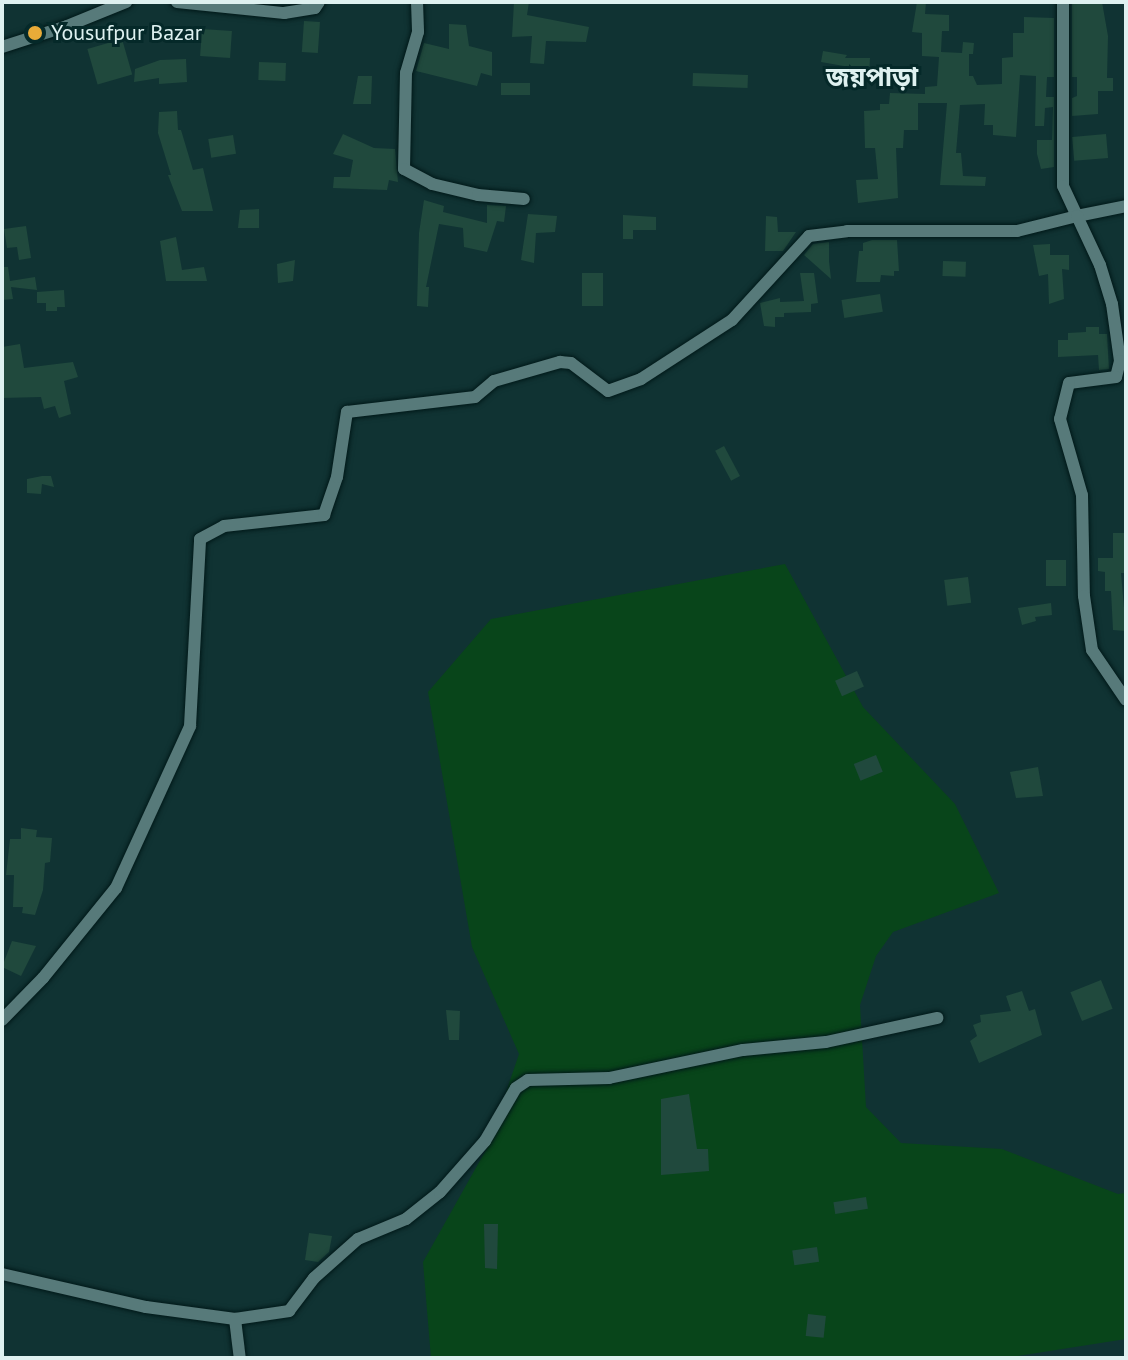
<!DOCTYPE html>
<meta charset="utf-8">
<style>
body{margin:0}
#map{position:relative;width:1128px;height:1360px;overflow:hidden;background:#103333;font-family:"PT Sans","Noto Sans Bengali",sans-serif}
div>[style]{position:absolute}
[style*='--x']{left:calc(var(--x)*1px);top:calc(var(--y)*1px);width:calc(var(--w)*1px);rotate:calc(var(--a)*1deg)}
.green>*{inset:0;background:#08451a}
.building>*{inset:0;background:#20493d;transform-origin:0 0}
.roads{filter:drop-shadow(0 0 2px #011919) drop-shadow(0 0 2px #011919)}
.street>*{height:12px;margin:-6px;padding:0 6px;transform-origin:6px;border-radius:6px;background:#577a7a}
.dots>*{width:22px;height:22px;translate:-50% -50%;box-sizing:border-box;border:4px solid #052929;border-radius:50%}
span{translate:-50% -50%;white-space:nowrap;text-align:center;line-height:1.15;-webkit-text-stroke:6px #052929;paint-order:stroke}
.poi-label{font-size:22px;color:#def1f0}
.left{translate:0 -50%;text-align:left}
.quarter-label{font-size:26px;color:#def1f0;font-weight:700}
.frame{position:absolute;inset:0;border:4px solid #def1f0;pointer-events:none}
</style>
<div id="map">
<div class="green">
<div style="clip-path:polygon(785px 564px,863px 707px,955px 804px,999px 893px,893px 932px,876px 956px,860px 1005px,866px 1107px,901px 1143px,1002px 1149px,1118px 1194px,1126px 1193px,1126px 1339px,1005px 1358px,431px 1358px,423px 1262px,487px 1148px,519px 1054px,472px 947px,428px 692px,491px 619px)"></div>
</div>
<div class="building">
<div style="clip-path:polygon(514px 2px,529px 2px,527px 15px,589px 27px,586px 42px,546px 41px,544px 64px,530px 63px,532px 36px,512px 37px)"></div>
<div style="clip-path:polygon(917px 2px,926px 2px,925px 14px,949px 15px,949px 31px,942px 31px,941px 52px,962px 53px,963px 42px,974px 43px,973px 54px,969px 54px,969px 76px,973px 76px,977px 85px,1002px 84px,1002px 58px,1013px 57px,1013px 33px,1024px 33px,1024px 17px,1054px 18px,1054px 77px,1047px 77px,1046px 97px,1054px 97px,1054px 167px,1041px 169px,1037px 154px,1037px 140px,1052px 140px,1053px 107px,1045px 108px,1044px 126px,1035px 126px,1036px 76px,1020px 75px,1016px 137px,993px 135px,993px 125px,984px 125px,985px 104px,960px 105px,956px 153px,961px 153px,963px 176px,986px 177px,985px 186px,940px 185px,947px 103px,918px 103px,918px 130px,904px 130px,903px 148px,896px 148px,898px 198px,858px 203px,856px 180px,878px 179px,875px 148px,865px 148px,864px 111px,880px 110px,880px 104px,889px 104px,890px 93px,925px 94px,925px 87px,937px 86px,939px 57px,922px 56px,922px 33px,912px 32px)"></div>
<div style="clip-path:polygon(1072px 2px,1102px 2px,1108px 36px,1107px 78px,1113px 78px,1113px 91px,1098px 91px,1098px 114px,1072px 116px,1072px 98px,1077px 96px,1077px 77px,1072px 77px)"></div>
<div style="left:304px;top:21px;width:16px;height:31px;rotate:4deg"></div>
<div style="clip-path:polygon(449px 24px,466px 25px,469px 46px,492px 52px,492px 76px,481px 73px,477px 86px,416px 71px,424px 43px,449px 49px)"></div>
<div style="left:202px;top:29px;width:30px;height:27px;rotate:4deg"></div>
<div style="left:122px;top:39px;width:37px;height:36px;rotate:74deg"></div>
<div style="clip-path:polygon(823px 51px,847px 55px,845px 58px,870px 58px,869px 77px,855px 76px,855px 68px,821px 62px)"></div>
<div style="clip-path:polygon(186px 59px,187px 82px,159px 84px,159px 78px,134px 82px,135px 69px,160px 60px)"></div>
<div style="left:259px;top:62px;width:27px;height:18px;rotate:2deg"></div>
<div style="left:693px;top:73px;width:55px;height:13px;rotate:2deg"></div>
<div style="clip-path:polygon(358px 76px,372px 76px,371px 104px,353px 104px)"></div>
<div style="left:530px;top:83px;width:12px;height:29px;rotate:90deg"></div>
<div style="clip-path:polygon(177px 111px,178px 130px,181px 130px,193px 170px,203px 168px,213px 211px,182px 211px,168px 175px,171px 175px,158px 133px,159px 112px)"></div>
<div style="clip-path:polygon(343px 134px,374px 148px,395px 149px,398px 182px,389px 180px,387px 190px,333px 188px,334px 177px,350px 177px,353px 160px,333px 154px)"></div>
<div style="left:1106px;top:134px;width:24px;height:34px;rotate:85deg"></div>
<div style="left:233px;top:135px;width:19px;height:25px;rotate:81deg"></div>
<div style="clip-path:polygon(424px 200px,444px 206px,443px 212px,487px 223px,487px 205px,506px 206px,504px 222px,497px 221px,487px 252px,464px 247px,463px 228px,439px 224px,426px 287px,429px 287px,428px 307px,417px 306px,419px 233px)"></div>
<div style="clip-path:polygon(259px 209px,259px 228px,238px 228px,240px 210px)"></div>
<div style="clip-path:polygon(528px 214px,557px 216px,555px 232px,536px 233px,534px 263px,521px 260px)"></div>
<div style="clip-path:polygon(623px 215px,656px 217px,656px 230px,633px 230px,633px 239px,623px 239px)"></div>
<div style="clip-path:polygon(766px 216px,777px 217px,778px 232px,796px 232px,783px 251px,765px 251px)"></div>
<div style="clip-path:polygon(26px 226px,31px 258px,19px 260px,17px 247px,7px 248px,4px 229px)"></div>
<div style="clip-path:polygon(176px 237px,182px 270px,204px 267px,207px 281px,166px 281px,160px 241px)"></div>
<div style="clip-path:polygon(872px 240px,897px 240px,899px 271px,894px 271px,894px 276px,881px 275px,880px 282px,856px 282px,859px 251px,863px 251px,863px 243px)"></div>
<div style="clip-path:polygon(829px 242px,829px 261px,831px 279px,804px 255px,813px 244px)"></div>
<div style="clip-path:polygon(1050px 244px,1050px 255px,1069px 255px,1069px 270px,1062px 269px,1064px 299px,1049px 304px,1048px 274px,1039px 276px,1033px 245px)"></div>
<div style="clip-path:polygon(295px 260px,293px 281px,278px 283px,277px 264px)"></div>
<div style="left:943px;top:261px;width:23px;height:15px;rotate:2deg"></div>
<div style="clip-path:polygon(2px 267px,8px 267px,10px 281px,35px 277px,37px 290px,11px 287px,13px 299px,2px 300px)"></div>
<div style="left:582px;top:273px;width:21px;height:33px"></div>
<div style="clip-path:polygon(800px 273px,814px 273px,818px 303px,811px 304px,811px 312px,784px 313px,784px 317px,775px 317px,775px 327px,764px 326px,760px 303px,780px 298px,780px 302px,804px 301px)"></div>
<div style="clip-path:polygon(64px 290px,65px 307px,57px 307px,57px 311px,46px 311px,46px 303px,37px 303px,37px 292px)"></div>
<div style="left:880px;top:294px;width:18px;height:39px;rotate:81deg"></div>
<div style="clip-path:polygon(1086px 327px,1099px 327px,1099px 334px,1107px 334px,1109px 369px,1099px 370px,1098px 355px,1058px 357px,1058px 340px,1068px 340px,1068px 333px,1086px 332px)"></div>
<div style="clip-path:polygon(20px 344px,24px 368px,73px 362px,78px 377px,64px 381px,71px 414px,59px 418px,55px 406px,44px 409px,41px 397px,2px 398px,2px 347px)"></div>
<div style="left:724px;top:446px;width:34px;height:10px;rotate:62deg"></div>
<div style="clip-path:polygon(42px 476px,51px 476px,54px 487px,42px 484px,41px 494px,27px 493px,27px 479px)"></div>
<div style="clip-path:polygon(1113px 533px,1126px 533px,1126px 573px,1121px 573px,1126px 631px,1113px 630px,1111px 591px,1105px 591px,1105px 572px,1098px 571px,1098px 558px,1113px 558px)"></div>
<div style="left:1046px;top:560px;width:20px;height:26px"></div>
<div style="left:968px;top:577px;width:26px;height:24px;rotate:83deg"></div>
<div style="clip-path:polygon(1051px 603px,1052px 615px,1035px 617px,1036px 621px,1022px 625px,1018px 608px)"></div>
<div style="left:857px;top:671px;width:17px;height:24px;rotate:66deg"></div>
<div style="left:876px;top:755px;width:18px;height:24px;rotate:68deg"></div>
<div style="clip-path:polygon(1038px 767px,1043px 796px,1016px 798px,1010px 772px)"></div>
<div style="clip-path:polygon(21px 828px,37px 830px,36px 837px,52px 838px,50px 862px,45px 863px,43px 890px,35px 915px,22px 913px,23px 907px,13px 907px,14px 875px,6px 875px,10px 839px,21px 839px)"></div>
<div style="clip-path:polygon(12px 941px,36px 946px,21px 976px,2px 967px)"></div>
<div style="left:1101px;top:980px;width:31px;height:33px;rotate:68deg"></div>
<div style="clip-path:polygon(1022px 991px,1029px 1011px,1035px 1009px,1042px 1035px,979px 1063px,970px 1041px,977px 1036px,973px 1025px,981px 1022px,980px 1015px,1011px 1011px,1006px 996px)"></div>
<div style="clip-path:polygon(446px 1010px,460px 1011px,459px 1040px,449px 1040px)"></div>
<div style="clip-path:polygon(689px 1094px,697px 1149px,708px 1149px,709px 1171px,661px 1175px,661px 1099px)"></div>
<div style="left:866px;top:1197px;width:12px;height:33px;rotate:81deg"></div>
<div style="clip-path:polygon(484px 1224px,498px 1224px,497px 1269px,485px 1268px)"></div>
<div style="clip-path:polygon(309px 1233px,332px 1236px,329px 1252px,318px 1262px,305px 1260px)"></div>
<div style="left:817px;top:1247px;width:15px;height:25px;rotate:82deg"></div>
<div style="left:808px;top:1314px;width:18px;height:22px;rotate:6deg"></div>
</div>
<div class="roads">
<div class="street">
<div style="--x:177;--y:2;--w:108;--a:5.9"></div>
<div style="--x:284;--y:13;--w:31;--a:-9"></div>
<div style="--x:315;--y:8;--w:7;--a:-56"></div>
<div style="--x:417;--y:2;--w:30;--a:88"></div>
<div style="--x:418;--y:32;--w:43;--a:106.3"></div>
<div style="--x:406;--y:73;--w:96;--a:91.2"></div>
<div style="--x:404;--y:169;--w:32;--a:28"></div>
<div style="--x:432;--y:184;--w:47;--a:13.4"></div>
<div style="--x:478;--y:195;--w:46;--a:5"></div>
<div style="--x:1063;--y:2;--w:184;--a:90"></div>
<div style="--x:1063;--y:186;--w:33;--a:65"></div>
<div style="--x:1077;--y:216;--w:50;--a:-11.5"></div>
<div style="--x:2;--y:47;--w:68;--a:-17.9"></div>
<div style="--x:67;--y:26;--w:64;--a:-22.1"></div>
<div style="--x:2;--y:1020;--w:59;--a:-45.7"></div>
<div style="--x:43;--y:978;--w:116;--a:-51"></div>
<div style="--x:116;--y:888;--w:178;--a:-65.4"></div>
<div style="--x:190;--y:726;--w:187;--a:-86.9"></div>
<div style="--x:200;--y:539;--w:27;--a:-28"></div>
<div style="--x:224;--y:526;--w:101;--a:-6.3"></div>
<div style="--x:324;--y:515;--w:40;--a:-71.1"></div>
<div style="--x:337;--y:477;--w:66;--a:-81.3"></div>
<div style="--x:347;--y:412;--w:129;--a:-6.7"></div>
<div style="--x:475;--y:397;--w:25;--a:-40"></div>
<div style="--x:494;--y:381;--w:69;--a:-16.1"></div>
<div style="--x:560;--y:362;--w:11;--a:5"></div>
<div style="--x:571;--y:363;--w:46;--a:37.1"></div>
<div style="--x:608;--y:391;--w:35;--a:-20"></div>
<div style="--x:641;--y:379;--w:108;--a:-33"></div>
<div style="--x:732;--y:320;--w:114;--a:-47.5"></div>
<div style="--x:809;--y:236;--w:38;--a:-7"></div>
<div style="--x:847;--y:231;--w:170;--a:0"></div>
<div style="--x:1017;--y:231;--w:62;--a:-14"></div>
<div style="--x:1077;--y:216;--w:54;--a:64.9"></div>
<div style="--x:1100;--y:265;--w:41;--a:72.9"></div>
<div style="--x:1112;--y:304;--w:58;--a:82"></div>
<div style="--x:1120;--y:361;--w:16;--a:104"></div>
<div style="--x:1116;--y:377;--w:47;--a:172.7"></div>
<div style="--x:1069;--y:383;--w:37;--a:104"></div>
<div style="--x:1060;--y:419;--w:79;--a:73.9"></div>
<div style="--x:1082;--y:495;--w:101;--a:88.9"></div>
<div style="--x:1084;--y:596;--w:55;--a:81.6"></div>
<div style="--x:1092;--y:650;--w:60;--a:55.8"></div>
<div style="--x:2;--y:1274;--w:148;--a:12.9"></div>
<div style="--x:146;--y:1307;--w:90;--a:7.7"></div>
<div style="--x:235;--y:1319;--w:55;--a:-8.4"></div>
<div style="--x:289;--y:1311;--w:41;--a:-52.9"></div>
<div style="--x:314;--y:1278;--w:59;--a:-41.6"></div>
<div style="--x:358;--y:1239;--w:52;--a:-22.6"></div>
<div style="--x:406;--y:1219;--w:43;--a:-38.5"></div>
<div style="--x:440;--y:1192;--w:68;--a:-48.6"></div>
<div style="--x:485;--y:1141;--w:61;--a:-59.7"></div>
<div style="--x:516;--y:1088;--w:14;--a:-34"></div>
<div style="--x:528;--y:1080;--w:81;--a:-1.4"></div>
<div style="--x:609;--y:1078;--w:137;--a:-11.8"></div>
<div style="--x:743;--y:1050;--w:83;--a:-5.5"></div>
<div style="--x:826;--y:1042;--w:114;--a:-12.2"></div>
<div style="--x:235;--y:1319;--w:39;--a:83"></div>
</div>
</div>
<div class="dots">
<div style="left:35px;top:33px;background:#e9ab38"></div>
</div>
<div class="poi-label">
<span class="left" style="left:51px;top:33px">Yousufpur Bazar</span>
</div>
<div class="quarter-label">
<span style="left:872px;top:77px">জয়পাড়া</span>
</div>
<div class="frame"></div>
</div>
